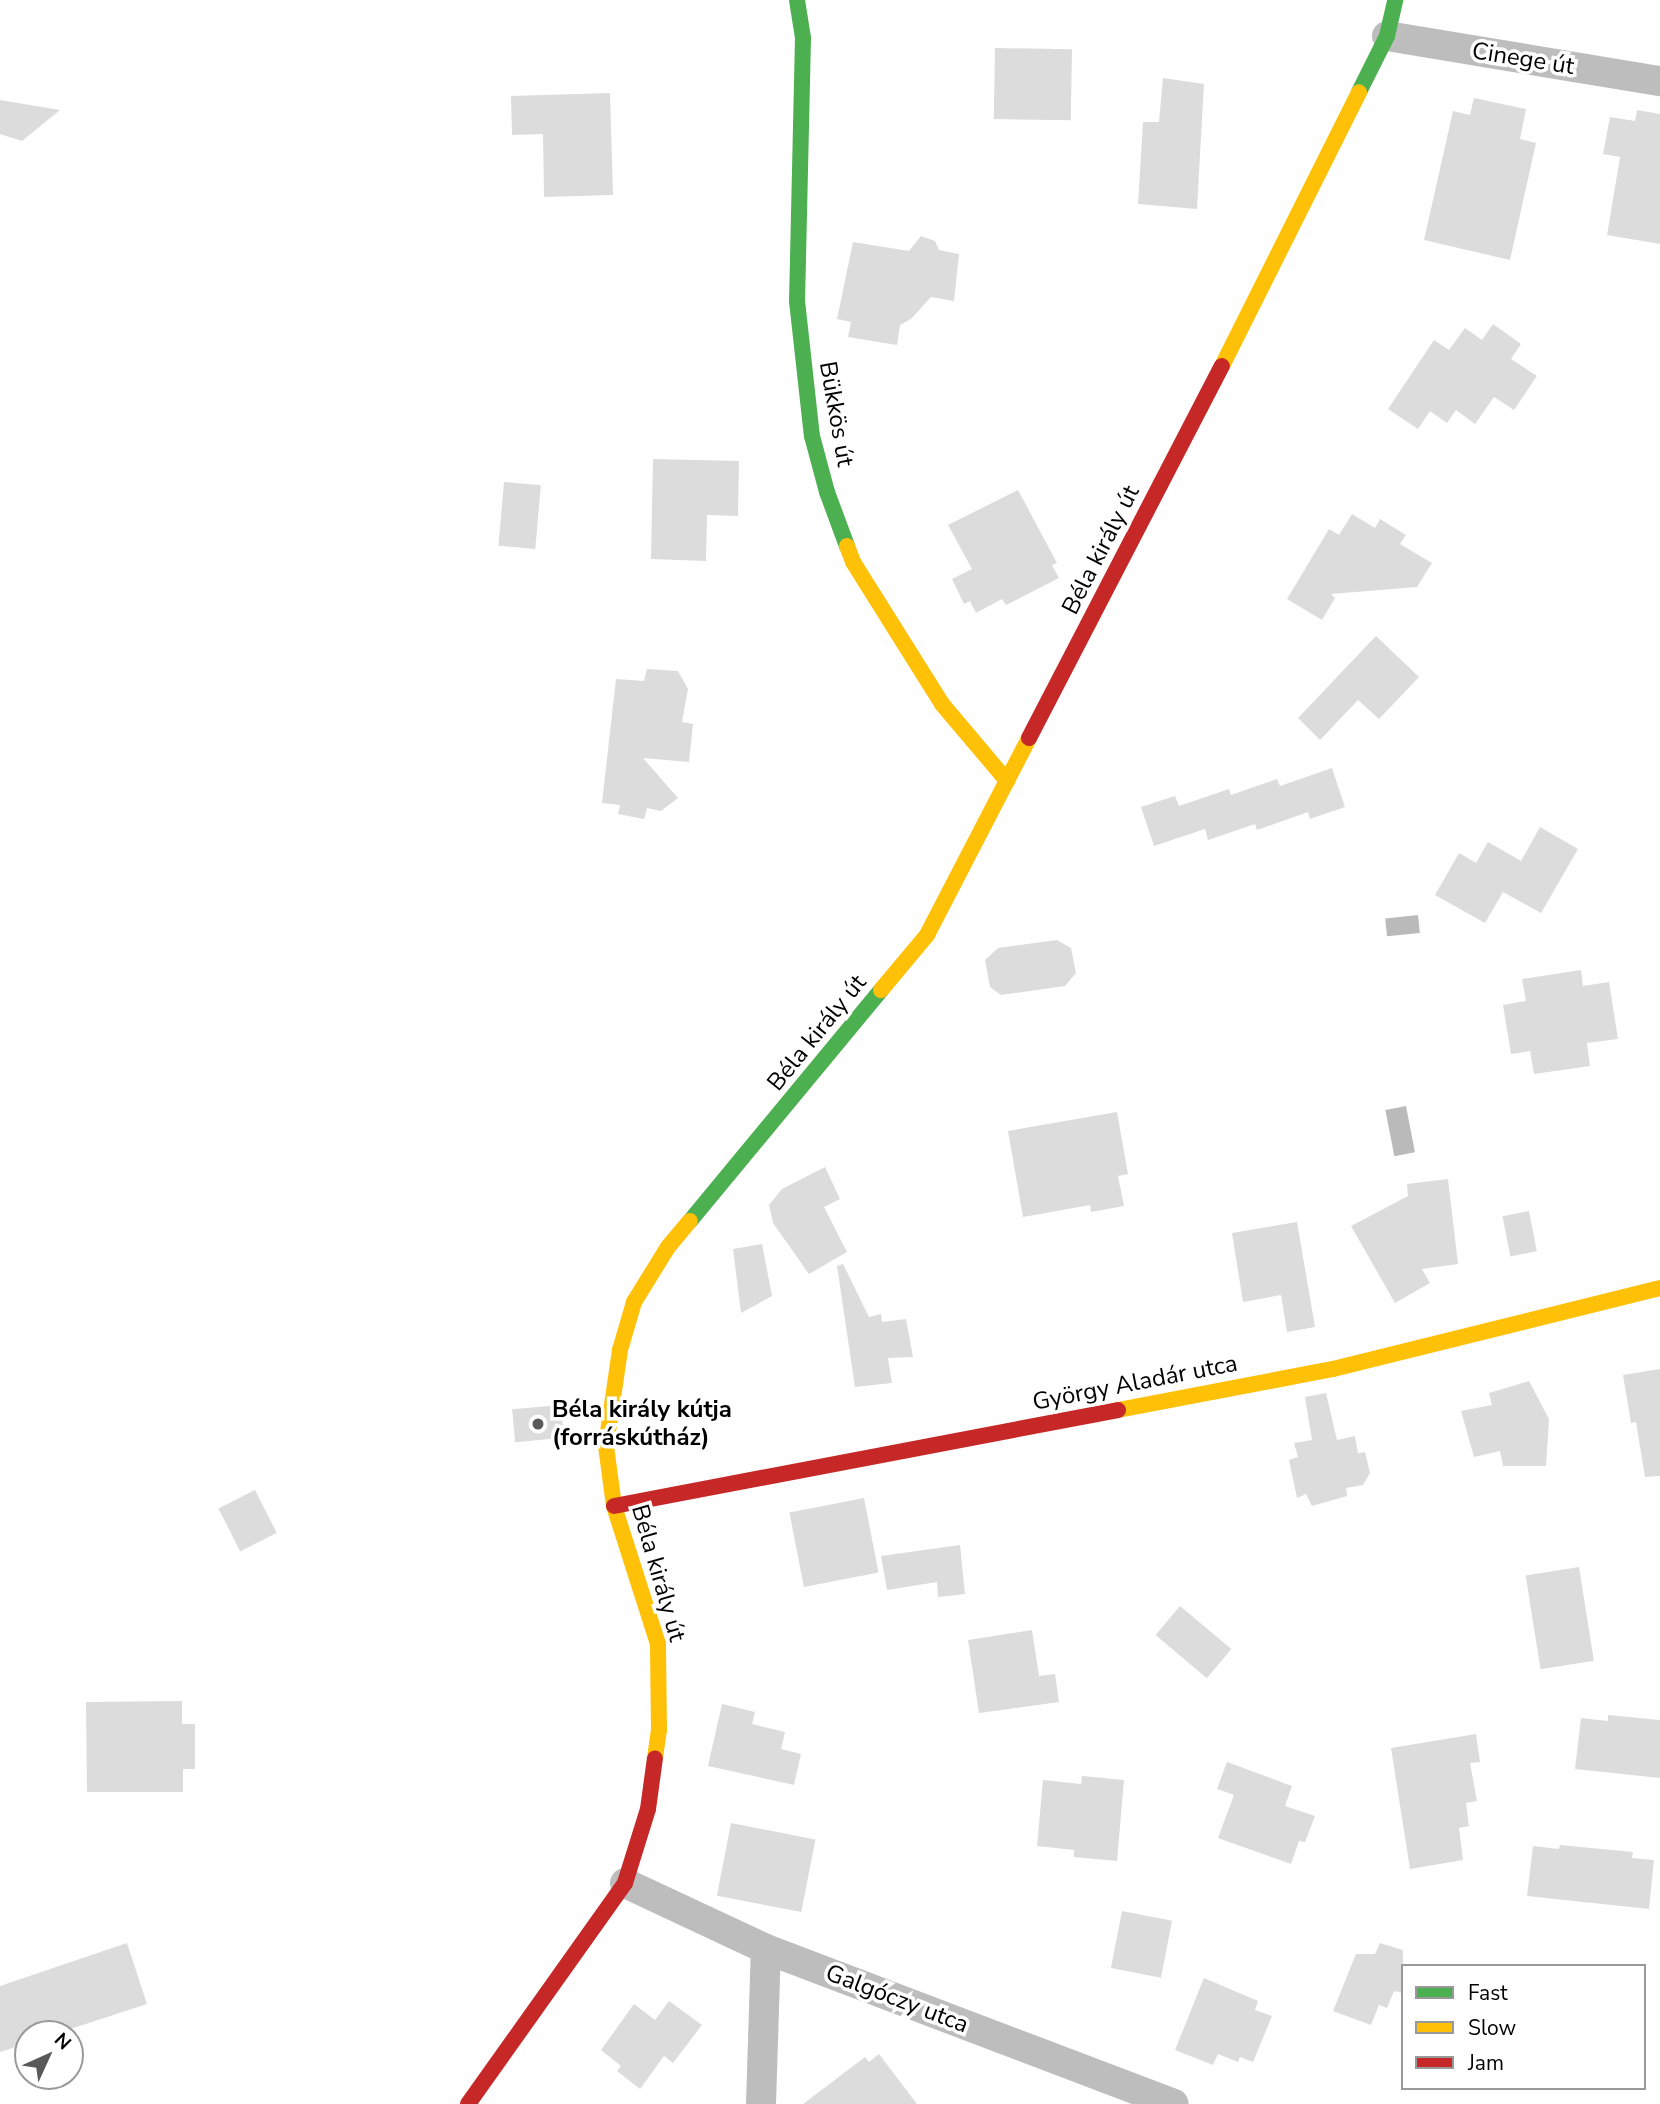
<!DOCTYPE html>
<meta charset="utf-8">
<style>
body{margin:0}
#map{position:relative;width:1660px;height:2104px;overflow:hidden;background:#fff;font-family:"Nunito Sans",sans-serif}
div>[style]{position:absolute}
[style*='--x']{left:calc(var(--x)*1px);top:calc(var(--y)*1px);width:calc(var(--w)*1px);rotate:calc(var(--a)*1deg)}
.water>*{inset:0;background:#bababa;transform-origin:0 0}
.building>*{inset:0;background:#dcdcdc;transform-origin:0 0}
.street>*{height:30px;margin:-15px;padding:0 15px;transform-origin:15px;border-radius:15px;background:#bdbdbd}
.fast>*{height:16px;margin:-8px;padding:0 8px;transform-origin:8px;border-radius:8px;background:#4caf50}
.slow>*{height:16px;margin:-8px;padding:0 8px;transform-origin:8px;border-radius:8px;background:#ffc107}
.jam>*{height:16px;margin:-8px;padding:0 8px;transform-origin:8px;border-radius:8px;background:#c62828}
.dots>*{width:19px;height:19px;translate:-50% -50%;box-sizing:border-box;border:4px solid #fff;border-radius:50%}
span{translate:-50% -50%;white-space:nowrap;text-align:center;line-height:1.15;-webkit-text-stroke:7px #fff;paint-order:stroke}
.street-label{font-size:24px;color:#000}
.poi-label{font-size:24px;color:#000;font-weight:700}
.left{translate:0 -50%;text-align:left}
.legend{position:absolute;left:1401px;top:1964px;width:245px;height:126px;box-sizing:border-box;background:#fff;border:2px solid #999;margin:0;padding:9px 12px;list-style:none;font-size:21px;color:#000}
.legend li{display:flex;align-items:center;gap:14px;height:35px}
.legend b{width:35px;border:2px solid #999}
.north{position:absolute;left:14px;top:2020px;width:70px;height:70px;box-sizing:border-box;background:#fff;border:2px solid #999;border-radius:50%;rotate:45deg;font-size:19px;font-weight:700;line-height:28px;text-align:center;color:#000}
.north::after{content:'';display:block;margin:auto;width:24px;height:32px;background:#595959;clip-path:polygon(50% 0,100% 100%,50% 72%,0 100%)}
</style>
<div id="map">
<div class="water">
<div style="left:1418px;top:915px;width:18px;height:33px;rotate:84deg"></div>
<div style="left:1406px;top:1106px;width:47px;height:21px;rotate:79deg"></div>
</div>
<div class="building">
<div style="left:995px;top:48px;width:77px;height:71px;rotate:1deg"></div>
<div style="clip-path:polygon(1163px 78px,1204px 84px,1197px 209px,1138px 204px,1143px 122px,1159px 122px)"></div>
<div style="clip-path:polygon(610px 93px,613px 195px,544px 197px,543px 134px,512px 135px,511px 96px)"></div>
<div style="clip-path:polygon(1474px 98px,1526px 109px,1520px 139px,1536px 143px,1510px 260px,1424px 240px,1453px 111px,1470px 115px)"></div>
<div style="clip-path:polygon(0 100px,60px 110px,22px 141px,0 134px)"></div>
<div style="clip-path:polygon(1637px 110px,1660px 114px,1660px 244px,1607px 235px,1620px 157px,1603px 154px,1610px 117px,1635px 121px)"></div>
<div style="clip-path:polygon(921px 236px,935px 241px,939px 250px,959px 254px,954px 301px,931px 297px,911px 319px,900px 325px,897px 345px,848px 337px,851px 322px,837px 319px,853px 242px,909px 251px)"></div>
<div style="clip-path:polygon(1493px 324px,1521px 344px,1511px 359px,1537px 376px,1514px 410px,1494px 397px,1475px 424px,1456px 410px,1447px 423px,1430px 411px,1418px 429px,1388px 409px,1434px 340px,1449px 350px,1465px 328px,1482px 340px)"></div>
<div style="clip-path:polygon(653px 459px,739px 461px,738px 516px,707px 515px,706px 561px,651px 559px)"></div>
<div style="left:504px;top:482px;width:37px;height:64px;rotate:5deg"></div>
<div style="clip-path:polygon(1018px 490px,1057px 563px,1052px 565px,1059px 578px,1006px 605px,1002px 599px,976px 613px,970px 601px,964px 604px,952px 579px,972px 569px,948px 525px)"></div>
<div style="clip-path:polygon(1352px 514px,1375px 528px,1380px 519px,1406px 535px,1400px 544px,1432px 563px,1417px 587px,1331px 594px,1335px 598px,1322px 620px,1287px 599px,1329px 529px,1339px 535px)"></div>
<div style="clip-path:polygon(1376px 636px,1419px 677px,1379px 719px,1358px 700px,1320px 740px,1298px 718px)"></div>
<div style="clip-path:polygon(647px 669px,678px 671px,688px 689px,682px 722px,693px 724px,689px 762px,643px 758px,678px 798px,661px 811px,647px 808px,644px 819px,618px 814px,620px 805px,602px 803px,616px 679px,644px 681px)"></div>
<div style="clip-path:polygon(1332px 768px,1345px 807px,1310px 819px,1308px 812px,1257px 830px,1255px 824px,1208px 840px,1205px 829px,1154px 846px,1141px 807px,1175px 796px,1179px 806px,1229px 789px,1231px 795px,1277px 779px,1280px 786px)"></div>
<div style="clip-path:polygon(1540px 827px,1578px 849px,1541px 913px,1503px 892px,1485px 923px,1435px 895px,1459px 853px,1476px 863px,1488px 842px,1521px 861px)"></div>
<div style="clip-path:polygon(1057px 940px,1071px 948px,1076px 973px,1065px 986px,1001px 995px,990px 987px,985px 960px,998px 948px)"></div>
<div style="clip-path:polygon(1581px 970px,1583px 986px,1609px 982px,1618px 1039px,1587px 1043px,1590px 1066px,1534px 1074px,1530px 1051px,1511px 1054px,1503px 1005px,1526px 1001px,1522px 979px)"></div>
<div style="clip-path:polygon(1117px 1112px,1128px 1174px,1118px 1176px,1124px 1206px,1091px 1212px,1090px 1205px,1023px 1217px,1008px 1131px)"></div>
<div style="clip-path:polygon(825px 1167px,840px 1199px,824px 1207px,847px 1252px,809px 1274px,773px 1223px,769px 1205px,782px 1189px)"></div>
<div style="clip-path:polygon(1448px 1179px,1458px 1264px,1422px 1269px,1430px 1283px,1395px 1303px,1351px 1226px,1408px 1196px,1407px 1184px)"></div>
<div style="left:1529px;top:1211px;width:41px;height:27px;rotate:79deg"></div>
<div style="clip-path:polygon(1297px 1222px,1315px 1327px,1287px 1332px,1281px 1295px,1243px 1302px,1232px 1233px)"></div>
<div style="clip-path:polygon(762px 1244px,772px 1296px,741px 1313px,733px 1249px)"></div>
<div style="clip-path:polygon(843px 1264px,869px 1317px,881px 1314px,882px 1322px,906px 1319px,913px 1357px,888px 1358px,892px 1383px,855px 1387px,837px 1266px)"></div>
<div style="clip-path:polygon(1660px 1369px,1660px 1476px,1645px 1477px,1636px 1422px,1631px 1423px,1623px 1375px)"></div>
<div style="clip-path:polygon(1529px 1381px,1549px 1419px,1546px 1466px,1503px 1466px,1500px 1451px,1474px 1457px,1461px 1411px,1492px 1405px,1489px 1393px)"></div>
<div style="clip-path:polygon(1326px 1393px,1337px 1440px,1355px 1436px,1358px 1453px,1365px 1452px,1370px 1473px,1363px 1485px,1346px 1488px,1347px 1496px,1312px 1506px,1306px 1494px,1297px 1498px,1289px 1460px,1298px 1457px,1294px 1443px,1312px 1440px,1305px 1397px)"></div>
<div style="left:561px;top:1405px;width:33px;height:49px;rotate:85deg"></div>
<div style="left:255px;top:1490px;width:48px;height:41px;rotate:63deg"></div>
<div style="left:864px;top:1498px;width:76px;height:76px;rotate:79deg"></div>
<div style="clip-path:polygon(960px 1545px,965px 1594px,938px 1597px,937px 1582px,887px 1590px,881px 1556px)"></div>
<div style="left:1579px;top:1567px;width:95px;height:54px;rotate:81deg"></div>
<div style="left:1180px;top:1606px;width:67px;height:38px;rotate:40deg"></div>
<div style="clip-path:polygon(1032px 1630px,1039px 1676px,1055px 1674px,1059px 1702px,979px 1713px,968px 1640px)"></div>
<div style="clip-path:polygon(182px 1701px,182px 1724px,195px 1724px,195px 1769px,183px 1769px,183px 1792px,87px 1792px,86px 1702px)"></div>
<div style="clip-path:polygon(722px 1704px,755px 1712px,752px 1724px,785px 1732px,781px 1749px,801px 1754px,794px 1785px,708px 1766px)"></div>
<div style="clip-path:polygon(1608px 1715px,1660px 1720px,1660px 1778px,1575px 1769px,1581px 1718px,1608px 1721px)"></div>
<div style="clip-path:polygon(1476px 1734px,1480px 1762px,1470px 1763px,1477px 1801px,1466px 1803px,1469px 1826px,1459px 1828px,1463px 1860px,1410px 1869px,1391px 1748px)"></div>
<div style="clip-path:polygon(1227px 1762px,1292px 1786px,1285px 1806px,1315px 1816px,1305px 1842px,1299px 1841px,1291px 1864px,1218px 1838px,1234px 1795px,1217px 1789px)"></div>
<div style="clip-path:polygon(1082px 1776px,1124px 1780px,1117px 1861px,1074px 1857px,1074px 1850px,1037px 1846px,1043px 1780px,1081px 1784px)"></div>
<div style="left:731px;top:1823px;width:86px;height:74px;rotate:11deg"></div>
<div style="clip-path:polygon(1560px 1845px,1633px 1852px,1632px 1858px,1654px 1860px,1649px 1909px,1527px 1896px,1533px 1846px,1559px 1849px)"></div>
<div style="left:1122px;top:1911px;width:51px;height:58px;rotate:11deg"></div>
<div style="clip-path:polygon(127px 1943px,147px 2004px,55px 2034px,28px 2034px,28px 2043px,0 2052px,0 1986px)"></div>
<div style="clip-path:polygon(1380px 1943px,1403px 1950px,1403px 1993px,1394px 1991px,1387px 2008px,1379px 2005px,1371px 2025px,1333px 2011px,1356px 1954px,1375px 1954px)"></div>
<div style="clip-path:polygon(1204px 1978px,1258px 2001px,1255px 2010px,1272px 2016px,1253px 2062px,1240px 2057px,1238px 2062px,1218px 2054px,1213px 2065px,1175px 2050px)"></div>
<div style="clip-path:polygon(669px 2001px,702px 2025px,673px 2063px,664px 2056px,640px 2089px,617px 2071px,621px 2066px,601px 2050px,634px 2004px,655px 2020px)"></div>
<div style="clip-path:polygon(879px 2054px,917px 2104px,803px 2104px,865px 2057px,869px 2062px)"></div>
</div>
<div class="street">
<div style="--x:1387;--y:36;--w:277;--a:9.4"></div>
<div style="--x:625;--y:1883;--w:156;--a:25.1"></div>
<div style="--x:766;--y:1949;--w:436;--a:20.8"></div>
<div style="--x:761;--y:2104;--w:155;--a:-88.2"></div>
</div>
<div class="fast">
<div style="--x:797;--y:0;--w:38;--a:81"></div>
<div style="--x:803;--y:38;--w:263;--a:91.3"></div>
<div style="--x:797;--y:301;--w:136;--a:83.7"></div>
<div style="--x:812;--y:436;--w:58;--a:75"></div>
<div style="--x:827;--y:492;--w:58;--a:69.7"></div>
<div style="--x:1359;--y:92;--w:63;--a:-63.4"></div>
<div style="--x:1387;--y:36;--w:37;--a:-77"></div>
<div style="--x:690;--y:1221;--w:300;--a:-50.4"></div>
</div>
<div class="slow">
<div style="--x:1222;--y:366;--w:306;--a:-63.4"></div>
<div style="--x:847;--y:546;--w:17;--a:69"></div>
<div style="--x:853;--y:562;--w:168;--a:57.9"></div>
<div style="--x:942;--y:704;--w:101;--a:49.8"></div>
<div style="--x:881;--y:990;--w:72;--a:-50.1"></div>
<div style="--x:927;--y:935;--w:222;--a:-62.6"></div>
<div style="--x:1118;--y:1410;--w:219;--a:-10.8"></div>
<div style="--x:1333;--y:1369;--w:337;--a:-13.9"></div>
<div style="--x:655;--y:1758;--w:28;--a:-82"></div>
<div style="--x:659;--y:1730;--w:86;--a:-90.7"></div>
<div style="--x:658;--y:1644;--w:145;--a:-107.7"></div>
<div style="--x:614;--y:1506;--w:61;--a:-97.6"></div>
<div style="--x:606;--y:1446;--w:97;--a:-81.7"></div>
<div style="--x:620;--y:1350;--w:50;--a:-73.7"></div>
<div style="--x:634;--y:1302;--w:65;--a:-58.3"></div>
<div style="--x:668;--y:1247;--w:34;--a:-50"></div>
</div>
<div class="jam">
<div style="--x:1029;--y:738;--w:419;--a:-62.6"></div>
<div style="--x:614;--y:1506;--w:513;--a:-10.78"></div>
<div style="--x:468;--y:2104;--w:271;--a:-54.6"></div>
<div style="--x:625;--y:1883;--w:77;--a:-72.7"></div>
<div style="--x:648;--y:1809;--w:51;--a:-82.2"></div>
</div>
<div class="dots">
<div style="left:538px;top:1424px;background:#595959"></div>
</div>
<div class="street-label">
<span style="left:1523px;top:59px;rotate:9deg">Cinege út</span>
<span style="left:836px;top:414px;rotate:80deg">Bükkös út</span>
<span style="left:1101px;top:550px;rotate:-63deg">Béla király út</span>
<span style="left:817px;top:1033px;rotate:-51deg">Béla király út</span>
<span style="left:1135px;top:1383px;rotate:-11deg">György Aladár utca</span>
<span style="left:658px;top:1573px;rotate:74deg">Béla király út</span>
<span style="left:897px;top:1999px;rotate:21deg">Galgóczy utca</span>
</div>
<div class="poi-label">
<span class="left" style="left:552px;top:1424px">Béla király kútja<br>(forráskútház)</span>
</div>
<ul class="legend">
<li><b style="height:9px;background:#4caf50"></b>Fast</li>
<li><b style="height:9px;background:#ffc107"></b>Slow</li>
<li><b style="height:9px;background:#c62828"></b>Jam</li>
</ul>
<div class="north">N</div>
</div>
